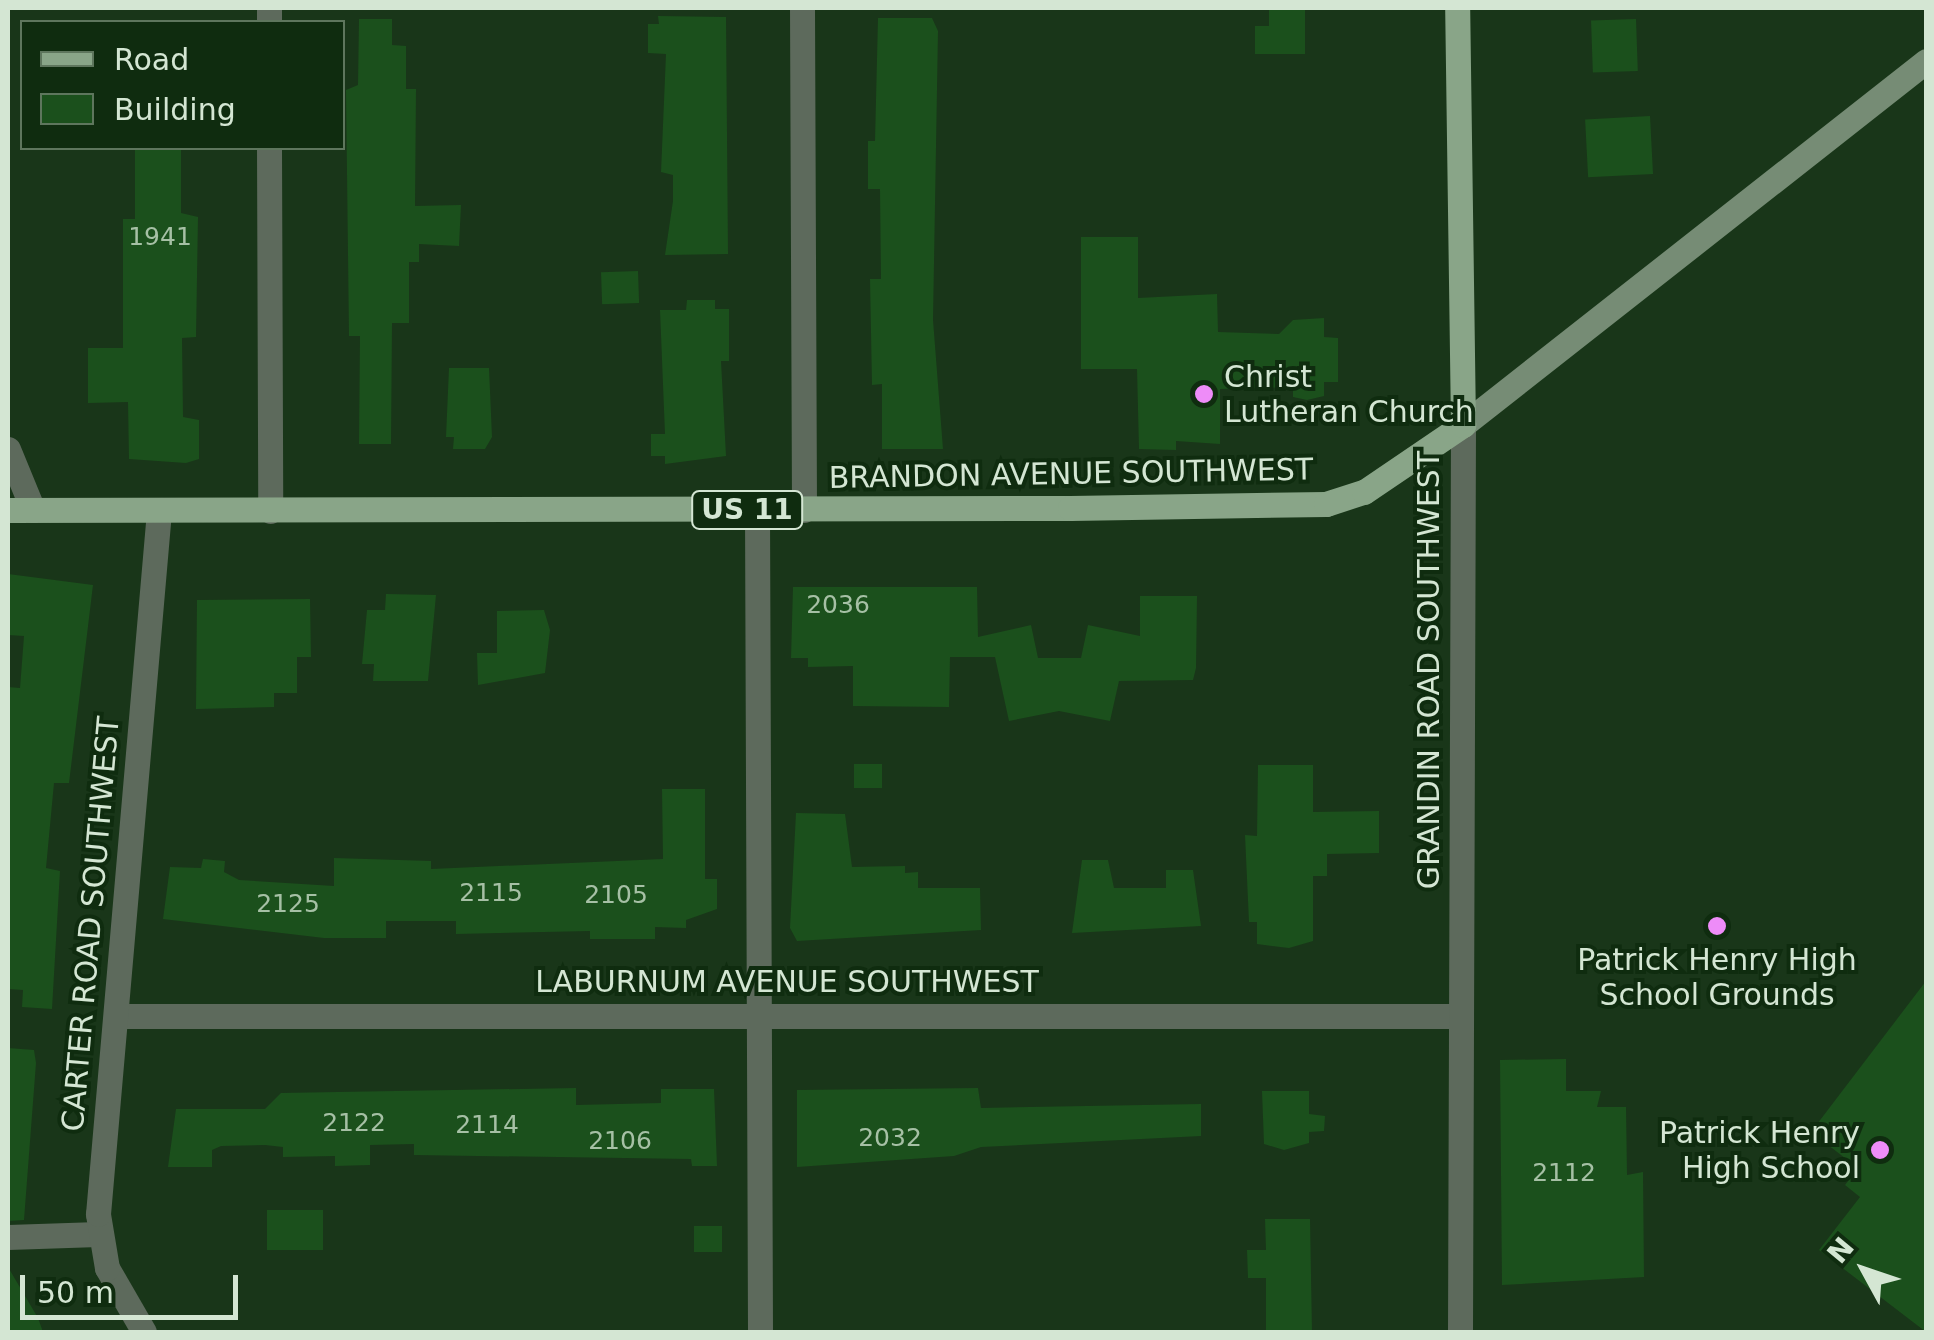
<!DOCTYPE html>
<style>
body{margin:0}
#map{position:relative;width:1934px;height:1340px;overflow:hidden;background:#193619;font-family:"DejaVu Sans",sans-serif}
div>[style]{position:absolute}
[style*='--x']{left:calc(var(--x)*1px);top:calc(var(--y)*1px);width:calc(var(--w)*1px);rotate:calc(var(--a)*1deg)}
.building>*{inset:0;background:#1b501c;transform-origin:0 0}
.minor>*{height:25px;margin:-12.5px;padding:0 12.5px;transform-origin:12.5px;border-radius:12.5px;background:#5d6a5c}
.tertiary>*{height:25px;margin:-12.5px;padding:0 12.5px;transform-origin:12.5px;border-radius:12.5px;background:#5d6a5c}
.secondary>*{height:25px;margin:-12.5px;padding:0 12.5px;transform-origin:12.5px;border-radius:12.5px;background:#768c75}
.primary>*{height:25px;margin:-12.5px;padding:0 12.5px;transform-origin:12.5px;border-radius:12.5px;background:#89a588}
.dots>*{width:28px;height:28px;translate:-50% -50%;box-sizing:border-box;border:5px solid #0f2c0f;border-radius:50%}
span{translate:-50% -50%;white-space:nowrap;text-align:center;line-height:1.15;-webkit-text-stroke:8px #0f2c0f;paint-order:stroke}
.number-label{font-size:25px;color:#a6c0a5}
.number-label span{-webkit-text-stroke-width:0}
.shield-label span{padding:2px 8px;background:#0f2c0f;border:2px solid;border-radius:8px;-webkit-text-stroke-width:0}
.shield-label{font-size:28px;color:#d4e6d3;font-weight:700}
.poi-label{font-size:30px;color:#d4e6d3}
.left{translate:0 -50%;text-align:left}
.right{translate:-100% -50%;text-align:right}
.street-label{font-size:30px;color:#d4e6d3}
.frame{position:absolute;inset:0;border:10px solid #d4e6d3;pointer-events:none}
.legend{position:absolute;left:20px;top:20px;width:325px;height:130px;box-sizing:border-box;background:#0f2c0f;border:2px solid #5e765d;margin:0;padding:12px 18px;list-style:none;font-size:30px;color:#d4e6d3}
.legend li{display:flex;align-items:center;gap:20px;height:50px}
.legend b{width:50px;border:2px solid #5e765d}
.north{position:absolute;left:1814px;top:1220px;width:100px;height:100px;-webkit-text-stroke:8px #0f2c0f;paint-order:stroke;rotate:310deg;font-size:28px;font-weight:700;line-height:40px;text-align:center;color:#d4e6d3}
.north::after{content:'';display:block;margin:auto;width:35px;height:45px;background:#d4e6d3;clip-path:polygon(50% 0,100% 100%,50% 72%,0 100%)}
.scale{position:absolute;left:20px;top:1275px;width:218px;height:45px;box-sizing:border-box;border:5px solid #d4e6d3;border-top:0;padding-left:12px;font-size:30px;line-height:35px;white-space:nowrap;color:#d4e6d3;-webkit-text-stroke:8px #0f2c0f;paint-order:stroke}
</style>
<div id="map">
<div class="building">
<div style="clip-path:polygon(1269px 8px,1305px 8px,1305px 54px,1255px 54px,1255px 26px,1269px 26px)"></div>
<div style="clip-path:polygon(658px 16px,726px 17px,728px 254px,665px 255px,673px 201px,673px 175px,661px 172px,666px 54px,648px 53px,648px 24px,659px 24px)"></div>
<div style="clip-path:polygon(878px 18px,932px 18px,938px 31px,933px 320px,943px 449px,882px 449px,882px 384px,872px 385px,870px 279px,881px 279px,880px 189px,868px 189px,868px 141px,875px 141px)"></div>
<div style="clip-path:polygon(359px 19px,392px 19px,392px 45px,406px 46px,406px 89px,416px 89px,415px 206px,461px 205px,459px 246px,419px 244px,419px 262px,409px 262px,409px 323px,392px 323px,391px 444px,359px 444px,360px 336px,349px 336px,346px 90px,358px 85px)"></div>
<div style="left:1636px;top:19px;width:52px;height:45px;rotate:88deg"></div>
<div style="left:1650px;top:116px;width:58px;height:65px;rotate:87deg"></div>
<div style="clip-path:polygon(135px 149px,181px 149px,181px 213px,198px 217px,196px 337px,182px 338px,183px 417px,199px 420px,199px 459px,186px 463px,129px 459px,128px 402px,88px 403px,88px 348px,123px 348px,123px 219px,135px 219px)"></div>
<div style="clip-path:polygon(1081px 237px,1138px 237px,1138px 298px,1217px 294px,1218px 332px,1279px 334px,1293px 320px,1324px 318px,1324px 337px,1338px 338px,1338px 382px,1324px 382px,1324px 396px,1307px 400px,1293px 397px,1293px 387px,1220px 389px,1220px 444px,1176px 441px,1176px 450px,1139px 449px,1137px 369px,1081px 369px)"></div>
<div style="left:638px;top:271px;width:32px;height:37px;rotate:88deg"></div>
<div style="clip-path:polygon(687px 300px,715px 300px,715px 309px,729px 309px,729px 361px,721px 361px,726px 456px,665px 464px,665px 456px,651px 456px,651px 434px,665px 434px,660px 310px,686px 310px)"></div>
<div style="clip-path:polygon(449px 368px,489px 368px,492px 437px,485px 449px,453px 449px,454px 437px,446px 437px)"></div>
<div style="clip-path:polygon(8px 574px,93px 585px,69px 783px,54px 783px,46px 868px,60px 871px,52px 1009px,22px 1007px,23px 990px,8px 989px,8px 687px,20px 688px,24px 636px,8px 635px)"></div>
<div style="clip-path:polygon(793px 587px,977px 587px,978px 637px,1031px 625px,1038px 658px,1081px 658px,1088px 625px,1140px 636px,1140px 596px,1197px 596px,1196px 668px,1193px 680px,1119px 681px,1110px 721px,1059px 711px,1009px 721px,995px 657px,950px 657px,949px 707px,853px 706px,853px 666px,808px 667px,808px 658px,791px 658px)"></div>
<div style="clip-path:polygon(386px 594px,436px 595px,428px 681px,373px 681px,374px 664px,362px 664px,367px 610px,385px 610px)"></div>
<div style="clip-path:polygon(310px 599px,311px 657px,297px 657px,297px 693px,274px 693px,274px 707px,196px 709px,197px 600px)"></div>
<div style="clip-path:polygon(544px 610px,550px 630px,545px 673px,478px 685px,477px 653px,497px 653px,497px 611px)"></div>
<div style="left:854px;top:764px;width:28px;height:24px"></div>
<div style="clip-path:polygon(1258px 765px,1313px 765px,1313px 812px,1379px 811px,1379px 853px,1327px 854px,1327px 876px,1313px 876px,1313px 941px,1289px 948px,1257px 944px,1257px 922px,1249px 922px,1245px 835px,1257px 836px)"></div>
<div style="clip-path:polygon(662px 789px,705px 789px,705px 879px,717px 879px,717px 909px,686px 920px,686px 928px,655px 927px,655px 939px,590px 939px,590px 931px,456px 934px,456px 921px,386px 921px,386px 938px,324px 938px,163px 919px,170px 867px,201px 868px,203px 859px,225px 861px,224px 872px,239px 880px,334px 886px,334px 858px,431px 861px,431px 869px,663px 859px)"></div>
<div style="clip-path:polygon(796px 813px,845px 814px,852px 867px,905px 866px,905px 873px,918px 872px,918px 888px,980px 888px,981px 930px,797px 941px,790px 928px)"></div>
<div style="clip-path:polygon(1082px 860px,1108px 860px,1114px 888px,1166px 888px,1166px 870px,1193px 870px,1201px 926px,1072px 933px)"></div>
<div style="clip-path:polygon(1926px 981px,1926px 1332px,1819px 1250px,1860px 1197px,1845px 1185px,1858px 1168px,1811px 1132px)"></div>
<div style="clip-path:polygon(8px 1048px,34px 1050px,36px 1063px,24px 1220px,8px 1221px)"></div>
<div style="clip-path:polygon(1566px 1059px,1566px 1091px,1601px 1091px,1597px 1107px,1626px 1107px,1627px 1175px,1643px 1172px,1644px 1277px,1502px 1285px,1500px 1060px)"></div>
<div style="clip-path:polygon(576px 1088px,576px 1105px,661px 1103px,661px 1089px,714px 1089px,717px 1166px,692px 1166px,691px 1159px,414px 1155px,414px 1144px,370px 1145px,370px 1165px,335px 1166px,335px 1156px,283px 1157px,283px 1147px,265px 1145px,221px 1146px,212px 1150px,212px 1167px,168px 1167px,176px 1109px,265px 1109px,281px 1093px)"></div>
<div style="clip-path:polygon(978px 1088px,981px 1108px,1201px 1104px,1201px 1136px,981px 1147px,954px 1156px,797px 1167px,797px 1090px)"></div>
<div style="clip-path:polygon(1262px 1091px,1309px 1091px,1309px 1114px,1325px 1116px,1324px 1131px,1309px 1132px,1309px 1143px,1284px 1150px,1264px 1144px)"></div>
<div style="left:267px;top:1210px;width:56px;height:40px"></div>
<div style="clip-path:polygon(1265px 1219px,1310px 1219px,1312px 1332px,1266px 1332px,1266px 1278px,1248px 1278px,1247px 1250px,1266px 1250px)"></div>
<div style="left:694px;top:1226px;width:28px;height:26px"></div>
<div style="clip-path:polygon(8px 1267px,38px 1318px,43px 1332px,8px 1332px)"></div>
</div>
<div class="minor">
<div style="--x:269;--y:8;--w:14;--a:90"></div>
<div style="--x:802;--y:8;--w:502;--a:89.77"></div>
<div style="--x:269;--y:148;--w:363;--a:89.8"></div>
<div style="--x:8;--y:449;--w:66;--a:67.7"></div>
<div style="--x:757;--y:510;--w:822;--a:89.79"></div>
<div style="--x:116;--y:1016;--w:1343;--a:0"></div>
<div style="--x:8;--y:1237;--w:90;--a:-1.9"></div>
<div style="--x:144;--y:1332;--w:74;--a:-120"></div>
<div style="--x:107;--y:1268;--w:55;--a:-99.5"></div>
<div style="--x:98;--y:1214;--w:706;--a:-85.04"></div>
</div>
<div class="tertiary">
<div style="--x:1460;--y:1332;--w:907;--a:-89.81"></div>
</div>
<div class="secondary">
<div style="--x:1463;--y:425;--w:589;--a:-38.17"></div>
</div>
<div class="primary">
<div style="--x:8;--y:510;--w:1062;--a:-0.11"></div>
<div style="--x:1070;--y:508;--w:256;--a:-0.9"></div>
<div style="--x:1326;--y:504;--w:40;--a:-18"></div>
<div style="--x:1364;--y:492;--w:120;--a:-34.1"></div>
<div style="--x:1463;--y:425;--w:417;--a:-90.8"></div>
</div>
<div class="dots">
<div style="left:1204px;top:394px;background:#ee8cf8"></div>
<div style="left:1717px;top:926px;background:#ee8cf8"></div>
<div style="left:1880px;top:1150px;background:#ee8cf8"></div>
</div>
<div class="number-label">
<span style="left:160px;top:237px">1941</span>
<span style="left:838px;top:605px">2036</span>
<span style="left:491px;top:893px">2115</span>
<span style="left:616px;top:895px">2105</span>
<span style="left:288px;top:904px">2125</span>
<span style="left:354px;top:1123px">2122</span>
<span style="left:487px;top:1125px">2114</span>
<span style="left:890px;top:1138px">2032</span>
<span style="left:620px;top:1141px">2106</span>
<span style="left:1564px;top:1173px">2112</span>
</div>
<div class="shield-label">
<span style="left:747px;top:510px">US 11</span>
</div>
<div class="poi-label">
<span class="left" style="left:1224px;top:394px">Christ<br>Lutheran Church</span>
<span style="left:1717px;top:977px">Patrick Henry High<br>School Grounds</span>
<span class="right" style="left:1860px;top:1150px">Patrick Henry<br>High School</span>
</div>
<div class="street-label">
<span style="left:1071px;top:474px;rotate:-1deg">BRANDON AVENUE SOUTHWEST</span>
<span style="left:1429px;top:670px;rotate:-90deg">GRANDIN ROAD SOUTHWEST</span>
<span style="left:91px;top:924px;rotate:-85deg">CARTER ROAD SOUTHWEST</span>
<span style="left:787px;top:982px">LABURNUM AVENUE SOUTHWEST</span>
</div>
<div class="frame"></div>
<ul class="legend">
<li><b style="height:12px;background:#89a588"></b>Road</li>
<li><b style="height:28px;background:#1b501c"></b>Building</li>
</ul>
<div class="north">N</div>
<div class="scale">50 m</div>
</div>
